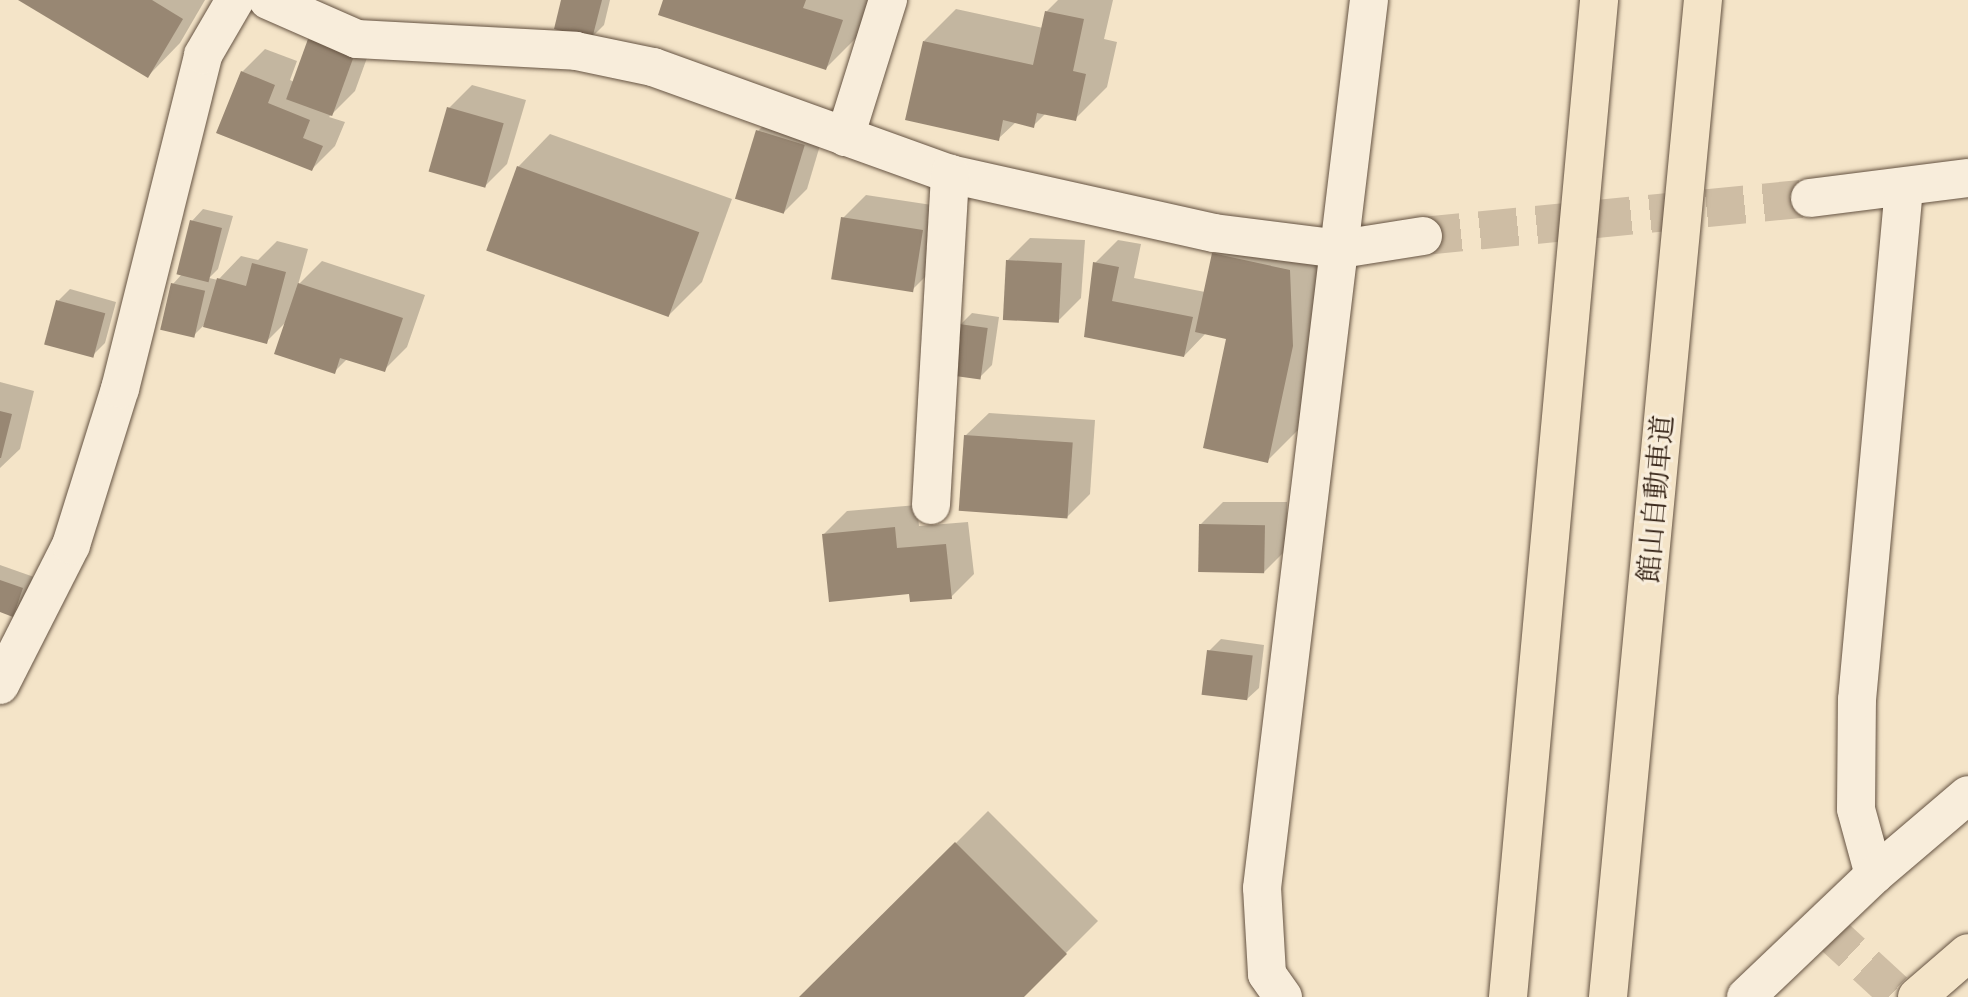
<!DOCTYPE html>
<meta charset="utf-8">
<style>
body{margin:0}
#map{position:relative;width:1968px;height:997px;overflow:hidden;background:#f4e4c8;font-family:"EB Garamond","Noto Serif JP",serif}
div>[style]{position:absolute}
[style*='--x']{left:calc(var(--x)*1px);top:calc(var(--y)*1px);width:calc(var(--w)*1px);rotate:calc(var(--a)*1deg)}
.shadow>*{inset:0;background:#0003}
.building>*{inset:0;background:#988773;transform-origin:0 0}
.minor-tunnel>*{height:38px;margin-top:-19px;transform-origin:0;background:repeating-linear-gradient(90deg,#cebda4 0 38px,transparent 0 57px)}
.roads{filter:drop-shadow(0 0 2px #655342) drop-shadow(0 0 2px #655342)}
.minor>*{height:38px;margin:-19px;padding:0 19px;transform-origin:19px;border-radius:19px;background:#f8eddb}
.trunk>*{height:38px;margin:-19px;padding:0 19px;transform-origin:19px;border-radius:19px;background:#f4e4c8}
.motorway>*{height:38px;margin:-19px;padding:0 19px;transform-origin:19px;border-radius:19px;background:#f4e4c8}
span{translate:-50% -50%;white-space:nowrap;text-align:center;line-height:1.15;-webkit-text-stroke:6px #f8eddb;paint-order:stroke}
.street-label{font-size:28px;color:#352316}
</style>
<div id="map">
<div class="shadow">
<div style="clip-path:polygon(21px 0,205px 0,180px 43px,148px 76px)"></div>
<div style="clip-path:polygon(563px 0,610px 0,604px 25px,592px 37px)"></div>
<div style="clip-path:polygon(665px 0,870px 0,858px 36px,826px 68px)"></div>
<div style="clip-path:polygon(1058px 0,1113px 0,1104px 39px,1117px 42px,1107px 87px,1075px 119px,1046px 113px,1033px 126px,1016px 122px,998px 139px,924px 41px,956px 9px,1043px 28px,1046px 12px)"></div>
<div style="clip-path:polygon(333px 17px,376px 33px,355px 91px,329px 117px,345px 122px,335px 146px,312px 169px,242px 72px,265px 49px,297px 61px,290px 80px,294px 82px,310px 40px)"></div>
<div style="clip-path:polygon(472px 85px,526px 100px,507px 164px,484px 187px,449px 108px)"></div>
<div style="clip-path:polygon(781px 108px,827px 122px,807px 189px,784px 212px,758px 131px)"></div>
<div style="clip-path:polygon(550px 134px,732px 199px,702px 282px,669px 315px,518px 167px)"></div>
<div style="clip-path:polygon(866px 195px,945px 207px,936px 266px,913px 289px,843px 218px)"></div>
<div style="clip-path:polygon(203px 209px,233px 216px,218px 269px,209px 278px,218px 280px,241px 256px,258px 260px,277px 241px,308px 249px,298px 285px,322px 261px,425px 295px,407px 347px,384px 370px,348px 358px,334px 372px,287px 321px,266px 342px,204px 325px,192px 337px,173px 284px,182px 274px,192px 221px)"></div>
<div style="clip-path:polygon(1246px 222px,1322px 238px,1300px 428px,1267px 461px,1228px 338px,1206px 333px,1184px 356px,1086px 335px,1095px 263px,1118px 240px,1141px 244px,1134px 278px,1205px 292px,1213px 254px)"></div>
<div style="clip-path:polygon(1030px 238px,1085px 240px,1081px 298px,1058px 321px,1007px 261px)"></div>
<div style="clip-path:polygon(70px 289px,116px 302px,105px 343px,93px 355px,58px 301px)"></div>
<div style="clip-path:polygon(972px 313px,999px 317px,992px 365px,980px 377px,960px 325px)"></div>
<div style="clip-path:polygon(0 382px,34px 391px,20px 449px,0 468px)"></div>
<div style="clip-path:polygon(989px 413px,1095px 420px,1090px 494px,1067px 517px,965px 436px)"></div>
<div style="clip-path:polygon(1223px 502px,1287px 502px,1287px 549px,1264px 572px,1200px 525px)"></div>
<div style="clip-path:polygon(917px 505px,919px 526px,968px 522px,974px 574px,951px 597px,911px 592px,824px 534px,847px 511px)"></div>
<div style="clip-path:polygon(0 565px,34px 577px,25px 603px,13px 615px,0 610px)"></div>
<div style="clip-path:polygon(1221px 639px,1264px 645px,1259px 688px,1247px 699px,1209px 651px)"></div>
<div style="clip-path:polygon(988px 811px,1098px 921px,1022px 997px,802px 997px)"></div>
</div>
<div class="building">
<div style="clip-path:polygon(18px 0,152px 0,183px 19px,148px 78px)"></div>
<div style="clip-path:polygon(561px 0,602px 0,592px 39px,554px 29px)"></div>
<div style="clip-path:polygon(663px 0,806px 0,803px 8px,843px 20px,826px 70px,658px 15px)"></div>
<div style="clip-path:polygon(1045px 11px,1084px 19px,1073px 71px,1086px 74px,1076px 121px,1037px 113px,1034px 128px,1003px 120px,999px 141px,905px 120px,923px 41px,1033px 65px)"></div>
<div style="left:308px;top:39px;width:49px;height:64px;rotate:20deg"></div>
<div style="clip-path:polygon(241px 71px,275px 85px,268px 103px,310px 120px,303px 138px,323px 146px,312px 171px,216px 133px)"></div>
<div style="left:447px;top:107px;width:59px;height:67px;rotate:16deg"></div>
<div style="left:756px;top:130px;width:51px;height:72px;rotate:17deg"></div>
<div style="left:517px;top:166px;width:194px;height:90px;rotate:20deg"></div>
<div style="left:841px;top:217px;width:83px;height:63px;rotate:9deg"></div>
<div style="left:190px;top:220px;width:33px;height:56px;rotate:14deg"></div>
<div style="clip-path:polygon(1212px 253px,1290px 270px,1293px 346px,1268px 463px,1203px 448px,1226px 339px,1195px 332px)"></div>
<div style="left:1006px;top:260px;width:56px;height:60px;rotate:3deg"></div>
<div style="clip-path:polygon(1093px 262px,1119px 267px,1112px 301px,1193px 317px,1184px 357px,1084px 337px)"></div>
<div style="clip-path:polygon(252px 263px,286px 272px,267px 344px,203px 327px,217px 278px,246px 286px)"></div>
<div style="left:171px;top:283px;width:35px;height:48px;rotate:13deg"></div>
<div style="clip-path:polygon(298px 283px,403px 318px,385px 372px,340px 358px,335px 374px,274px 354px)"></div>
<div style="left:56px;top:300px;width:51px;height:46px;rotate:15deg"></div>
<div style="left:959px;top:324px;width:29px;height:52px;rotate:8deg"></div>
<div style="clip-path:polygon(0 411px,12px 414px,1px 458px,0 458px)"></div>
<div style="left:964px;top:435px;width:109px;height:76px;rotate:4deg"></div>
<div style="left:1199px;top:524px;width:66px;height:48px;rotate:1deg"></div>
<div style="clip-path:polygon(895px 527px,897px 548px,946px 544px,952px 599px,910px 602px,909px 594px,829px 602px,822px 534px)"></div>
<div style="clip-path:polygon(0 580px,23px 588px,13px 617px,0 612px)"></div>
<div style="left:1207px;top:650px;width:46px;height:45px;rotate:7deg"></div>
<div style="clip-path:polygon(955px 842px,1067px 954px,1024px 997px,799px 997px)"></div>
</div>
<div class="minor-tunnel">
<div style="--x:1423;--y:236;--w:389;--a:-5.6"></div>
<div style="--x:1824;--y:927;--w:103;--a:42.6"></div>
</div>
<div class="roads">
<div class="minor">
<div style="--x:268;--y:0;--w:97;--a:23.7"></div>
<div style="--x:357;--y:39;--w:219;--a:3.1"></div>
<div style="--x:576;--y:51;--w:79;--a:11.7"></div>
<div style="--x:653;--y:67;--w:316;--a:19.8"></div>
<div style="--x:950;--y:174;--w:271;--a:12.6"></div>
<div style="--x:1214;--y:233;--w:128;--a:7.2"></div>
<div style="--x:1341;--y:249;--w:83;--a:-9"></div>
<div style="--x:845;--y:137;--w:144;--a:-72.6"></div>
<div style="--x:1810;--y:198;--w:159;--a:-7.2"></div>
<div style="--x:931;--y:505;--w:332;--a:-86.7"></div>
<div style="--x:0;--y:685;--w:157;--a:-63.1"></div>
<div style="--x:71;--y:545;--w:164;--a:-72.6"></div>
<div style="--x:120;--y:389;--w:344;--a:-76"></div>
<div style="--x:203;--y:55;--w:64;--a:-59.8"></div>
<div style="--x:1874;--y:875;--w:68;--a:-105.3"></div>
<div style="--x:1856;--y:809;--w:109;--a:-89.5"></div>
<div style="--x:1857;--y:700;--w:514;--a:-84.76"></div>
<div style="--x:1283;--y:997;--w:28;--a:-125"></div>
<div style="--x:1267;--y:974;--w:86;--a:-93.3"></div>
<div style="--x:1262;--y:888;--w:894;--a:-83.13"></div>
<div style="--x:1746;--y:997;--w:177;--a:-43.6"></div>
<div style="--x:1874;--y:875;--w:123;--a:-40.4"></div>
</div>
<div class="trunk">
<div style="--x:1917;--y:997;--w:67;--a:-40.8"></div>
</div>
<div class="motorway">
<div style="--x:1508;--y:997;--w:1001;--a:-84.78"></div>
<div style="--x:1608;--y:997;--w:1002;--a:-84.56"></div>
</div>
</div>
<div class="street-label">
<span style="left:1655px;top:499px;rotate:-85deg">館山自動車道</span>
</div>
</div>
